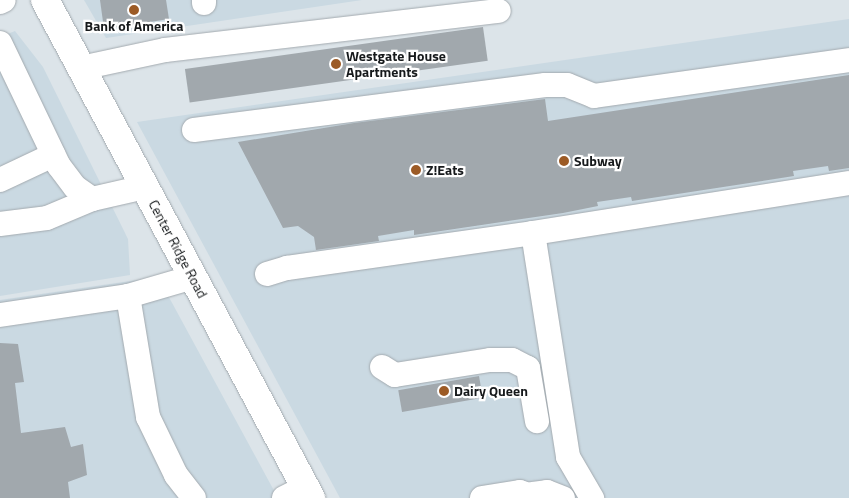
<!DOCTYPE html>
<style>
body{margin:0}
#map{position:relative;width:849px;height:498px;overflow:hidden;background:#dce4e9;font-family:"Titillium Web",sans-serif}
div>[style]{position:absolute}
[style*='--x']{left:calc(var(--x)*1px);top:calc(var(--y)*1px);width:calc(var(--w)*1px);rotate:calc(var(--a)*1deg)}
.built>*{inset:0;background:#cad9e2}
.building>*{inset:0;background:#a1a8ad;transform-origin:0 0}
.roads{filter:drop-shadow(0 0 1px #a3aaaf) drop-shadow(0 0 1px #a3aaaf)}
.minor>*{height:24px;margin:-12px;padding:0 12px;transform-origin:12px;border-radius:12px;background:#fff}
.major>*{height:28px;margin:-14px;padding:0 14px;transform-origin:14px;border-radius:14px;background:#fff}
.dots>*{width:14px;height:14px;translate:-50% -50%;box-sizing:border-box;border:2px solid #fff;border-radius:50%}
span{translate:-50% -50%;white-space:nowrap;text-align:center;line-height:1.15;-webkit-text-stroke:4.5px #fff;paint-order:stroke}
.poi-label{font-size:14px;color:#16191b;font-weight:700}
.left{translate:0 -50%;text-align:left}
.street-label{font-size:14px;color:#16191b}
</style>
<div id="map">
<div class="built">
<div style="clip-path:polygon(84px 0,362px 0,106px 38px)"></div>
<div style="clip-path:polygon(849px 19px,849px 498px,340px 498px,137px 122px)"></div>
<div style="clip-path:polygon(15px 31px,43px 67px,128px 239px,130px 275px,0 296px,0 37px)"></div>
<div style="clip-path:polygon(158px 277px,278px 498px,0 498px,0 300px)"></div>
</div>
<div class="building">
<div style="clip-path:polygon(100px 0,166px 0,169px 19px,104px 29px)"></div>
<div style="left:483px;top:27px;width:34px;height:301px;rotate:82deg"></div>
<div style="clip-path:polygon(849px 75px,849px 168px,829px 171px,828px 166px,793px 171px,794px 176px,632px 201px,631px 197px,597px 202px,598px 206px,563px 213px,414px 235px,414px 230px,378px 236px,379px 241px,316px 250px,314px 237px,298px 226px,283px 228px,238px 142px,354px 123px,545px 99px,548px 121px)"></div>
<div style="clip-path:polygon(0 343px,18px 344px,24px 382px,15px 383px,21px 433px,65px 427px,71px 447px,83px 444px,87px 475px,68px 482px,70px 498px,0 498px)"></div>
<div style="left:479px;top:376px;width:22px;height:82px;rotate:80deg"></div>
</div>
<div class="roads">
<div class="minor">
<div style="--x:204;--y:0;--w:3;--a:90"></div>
<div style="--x:0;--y:2;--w:4;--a:-27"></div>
<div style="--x:0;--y:43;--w:136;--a:64.4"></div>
<div style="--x:59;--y:166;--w:26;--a:53"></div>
<div style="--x:75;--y:187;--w:21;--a:35"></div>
<div style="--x:92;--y:199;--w:54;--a:-12.8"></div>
<div style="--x:81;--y:68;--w:86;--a:-12.1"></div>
<div style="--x:165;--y:50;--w:336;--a:-6.7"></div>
<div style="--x:194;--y:130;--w:354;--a:-7.3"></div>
<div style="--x:545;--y:85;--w:22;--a:0"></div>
<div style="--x:567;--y:85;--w:29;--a:22"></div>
<div style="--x:594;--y:96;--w:258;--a:-8"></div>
<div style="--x:0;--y:180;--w:59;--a:-25.3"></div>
<div style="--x:0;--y:224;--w:47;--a:-7.3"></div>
<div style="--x:47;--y:218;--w:49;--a:-22.9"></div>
<div style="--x:533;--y:233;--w:320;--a:-9"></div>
<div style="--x:267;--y:274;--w:21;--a:-17"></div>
<div style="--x:287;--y:268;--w:248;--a:-8.1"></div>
<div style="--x:533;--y:233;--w:227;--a:81.1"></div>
<div style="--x:568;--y:457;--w:48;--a:59.7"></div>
<div style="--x:128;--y:296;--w:123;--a:80.6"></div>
<div style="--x:148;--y:417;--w:64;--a:64.2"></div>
<div style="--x:176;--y:475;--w:29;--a:52"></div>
<div style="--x:0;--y:315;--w:129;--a:-8.4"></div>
<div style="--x:128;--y:296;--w:68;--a:-16.3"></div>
<div style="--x:382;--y:367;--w:15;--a:32"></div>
<div style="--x:395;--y:375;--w:96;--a:-9"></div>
<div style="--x:490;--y:360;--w:22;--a:0"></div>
<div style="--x:512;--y:360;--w:18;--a:27"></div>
<div style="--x:528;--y:368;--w:54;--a:80.4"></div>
<div style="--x:533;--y:494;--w:14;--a:-8"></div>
<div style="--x:547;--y:492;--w:17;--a:21"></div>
<div style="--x:284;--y:498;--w:25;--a:-27"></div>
<div style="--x:482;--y:498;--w:38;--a:-9"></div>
<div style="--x:520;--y:492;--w:18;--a:19"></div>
</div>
<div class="major">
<div style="--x:45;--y:0;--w:565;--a:61.89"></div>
</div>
</div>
<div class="dots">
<div style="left:134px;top:10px;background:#9c5b26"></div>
<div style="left:336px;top:64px;background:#9c5b26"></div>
<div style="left:564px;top:161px;background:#9c5b26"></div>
<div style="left:416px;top:170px;background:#9c5b26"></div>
<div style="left:444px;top:391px;background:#9c5b26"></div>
</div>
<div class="poi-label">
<span style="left:134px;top:26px">Bank of America</span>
<span class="left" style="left:346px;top:64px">Westgate House<br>Apartments</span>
<span class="left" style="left:574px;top:161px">Subway</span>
<span class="left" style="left:426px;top:170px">Z!Eats</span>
<span class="left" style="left:454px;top:391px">Dairy Queen</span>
</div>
<div class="street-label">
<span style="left:178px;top:249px;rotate:62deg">Center Ridge Road</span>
</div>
</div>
